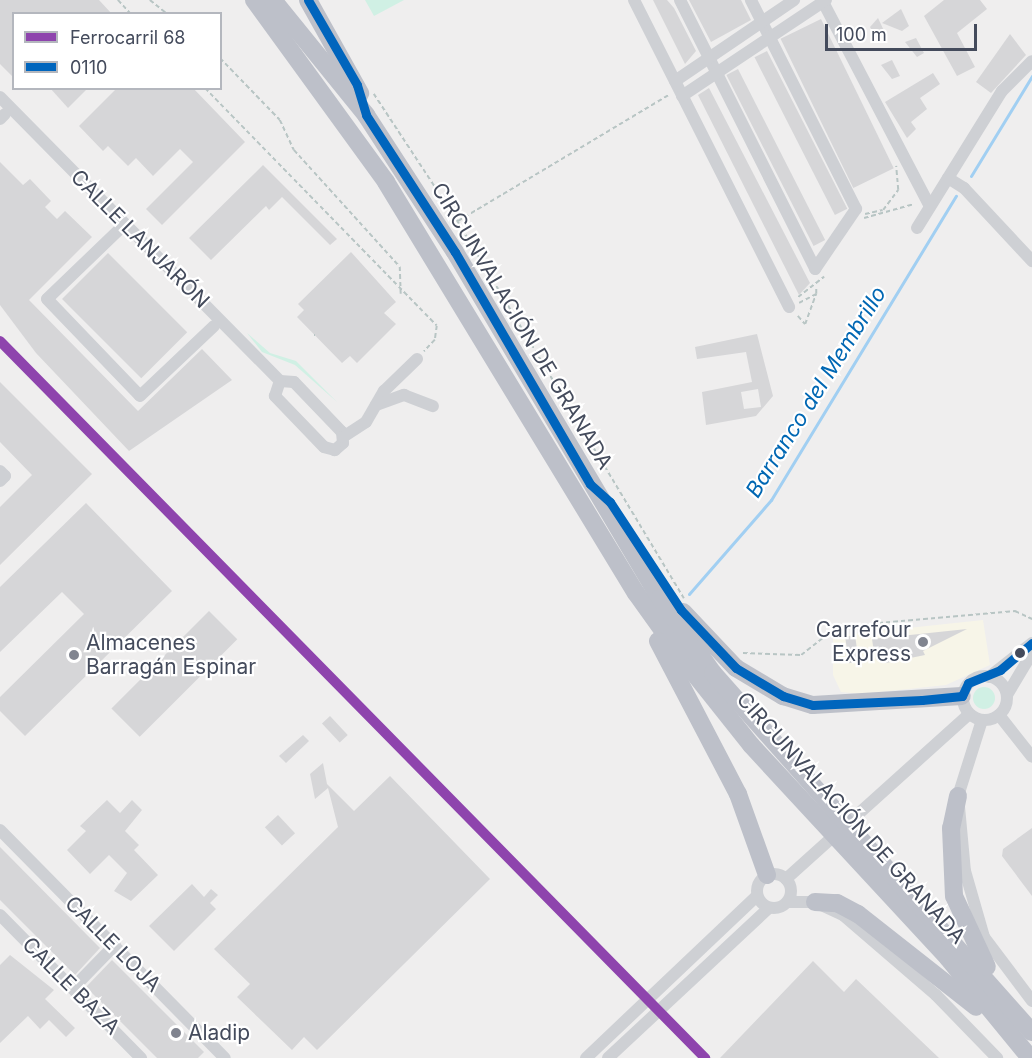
<!DOCTYPE html>
<meta charset="utf-8">
<style>
body{margin:0}
#map{position:relative;width:1032px;height:1058px;overflow:hidden;background:#efeeee;font-family:Inter,sans-serif}
div>[style]{position:absolute}
[style*='--x']{left:calc(var(--x)*1px);top:calc(var(--y)*1px);width:calc(var(--w)*1px);rotate:calc(var(--a)*1deg)}
.commercial>*{inset:0;background:#f7f5e8}
.green>*{inset:0;background:#d0f0e4}
.round{border-radius:50%}
.stream>*{height:3px;margin:-1.5px;padding:0 1.5px;transform-origin:1.5px;border-radius:1.5px;background:#a1cff2}
.building>*{inset:0;background:#d6d6d8;transform-origin:0 0}
.path>*{height:1.5px;margin-top:-0.75px;transform-origin:0;background:repeating-linear-gradient(90deg,#b8c5c4 0 4.5px,transparent 0 7.5px)}
.minor>*{height:12px;margin:-6px;padding:0 6px;transform-origin:6px;border-radius:6px;background:#ced0d4}
.minor>.ring{margin:-6px;padding:0;box-sizing:content-box;background:none;border:12px solid #ced0d4;border-radius:50%}
.highway>*{height:18px;margin:-9px;padding:0 9px;transform-origin:9px;border-radius:9px;background:#bdc0c9}
.bus-1>*{height:9px;margin:-4.5px;padding:0 4.5px;transform-origin:4.5px;border-radius:4.5px;background:#0065bd}
.rail-1>*{height:10px;margin:-5px;padding:0 5px;transform-origin:5px;border-radius:5px;background:#8e44ad}
.dots>*{width:16px;height:16px;translate:-50% -50%;box-sizing:border-box;border:3px solid #fff;border-radius:50%}
span{translate:-50% -50%;white-space:nowrap;text-align:center;line-height:1.15;-webkit-text-stroke:4.5px #fff;paint-order:stroke}
.street-label{font-size:21px;color:#444b5c}
.poi-label{font-size:21px;color:#444b5c}
.right{translate:-100% -50%;text-align:right}
.left{translate:0 -50%;text-align:left}
.water-label{font-size:22px;color:#0067b3;font-style:italic}
.legend{position:absolute;left:12px;top:12px;width:210px;height:78px;box-sizing:border-box;background:#fff;border:2px solid #b4b7be;margin:0;padding:8px 10px;list-style:none;font-size:18px;color:#444b5c}
.legend li{display:flex;align-items:center;gap:12px;height:30px}
.legend b{width:30px;border:2px solid #b4b7be}
.scale{position:absolute;left:825px;top:24px;width:152px;height:27px;box-sizing:border-box;border:3px solid #444b5c;border-top:0;padding-left:8px;font-size:18px;line-height:21px;white-space:nowrap;color:#444b5c;-webkit-text-stroke:4px #fff;paint-order:stroke}
</style>
<div id="map">
<div class="commercial">
<div style="clip-path:polygon(983px 620px,990px 665px,946px 685px,861px 694px,841px 692px,833px 675px,833px 636px)"></div>
</div>
<div class="green">
<div style="clip-path:polygon(365px 0,404px 0,374px 16px)"></div>
<div style="clip-path:polygon(247px 333px,270px 353px,296px 361px,337px 402px,295px 365px,262px 352px)"></div>
<div class="round" style="left:973px;top:687px;width:22px;height:22px"></div>
</div>
<div class="stream">
<div style="--x:971;--y:176;--w:117;--a:-58.6"></div>
<div style="--x:689;--y:594;--w:125;--a:-48.9"></div>
<div style="--x:771;--y:500;--w:356;--a:-58.7"></div>
</div>
<div class="building">
<div style="clip-path:polygon(0 0,99px 0,112px 14px,14px 14px,14px 78px,0 64px)"></div>
<div style="clip-path:polygon(653px 0,667px 0,674px 8px,696px 51px,685px 64px)"></div>
<div style="clip-path:polygon(689px 0,741px 0,751px 20px,711px 42px)"></div>
<div style="clip-path:polygon(944px 0,980px 0,987px 9px,957px 33px,975px 67px,957px 76px,924px 16px)"></div>
<div style="clip-path:polygon(901px 9px,909px 26px,902px 31px,882px 23px)"></div>
<div style="clip-path:polygon(878px 18px,886px 35px,877px 40px,870px 27px)"></div>
<div style="left:821px;top:19px;width:166px;height:45px;rotate:64deg"></div>
<div style="clip-path:polygon(1010px 34px,1026px 55px,991px 93px,976px 82px)"></div>
<div style="clip-path:polygon(916px 38px,924px 53px,917px 57px,905px 42px)"></div>
<div style="left:767px;top:51px;width:177px;height:14px;rotate:63deg"></div>
<div style="clip-path:polygon(892px 60px,900px 76px,892px 79px,881px 65px)"></div>
<div style="left:738px;top:69px;width:192px;height:13px;rotate:63deg"></div>
<div style="clip-path:polygon(933px 73px,940px 84px,920px 98px,927px 109px,911px 122px,916px 129px,907px 138px,885px 102px)"></div>
<div style="clip-path:polygon(50px 88px,88px 88px,68px 108px)"></div>
<div style="clip-path:polygon(117px 88px,193px 88px,245px 142px,162px 225px,146px 209px,193px 162px,180px 149px,153px 176px,136px 158px,128px 166px,108px 146px,103px 151px,79px 126px)"></div>
<div style="clip-path:polygon(709px 88px,810px 283px,799px 295px,698px 95px)"></div>
<div style="clip-path:polygon(0 162px,23px 185px,30px 179px,51px 201px,45px 207px,57px 219px,65px 211px,92px 237px,29px 300px,138px 411px,202px 349px,232px 380px,129px 451px,36px 353px,0 305px)"></div>
<div style="clip-path:polygon(263px 165px,337px 239px,330px 245px,282px 197px,269px 210px,266px 206px,211px 260px,189px 238px)"></div>
<div style="clip-path:polygon(351px 252px,396px 302px,384px 313px,396px 324px,357px 363px,350px 356px,342px 363px,297px 317px,304px 310px,298px 304px)"></div>
<div style="left:108px;top:253px;width:112px;height:65px;rotate:45deg"></div>
<div style="clip-path:polygon(evenodd,757px 334px,773px 396px,756px 416px,706px 425px,702px 392px,752px 382px,746px 352px,697px 359px,695px 347px,757px 334px,758px 389px,761px 407px,744px 409px,741px 392px,758px 389px)"></div>
<div style="clip-path:polygon(0 382px,92px 474px,0 565px,0 507px,32px 475px,0 442px)"></div>
<div style="clip-path:polygon(86px 503px,172px 591px,25px 736px,0 711px,0 697px,84px 614px,62px 592px,0 652px,0 587px)"></div>
<div style="left:209px;top:611px;width:40px;height:138px;rotate:45deg"></div>
<div style="clip-path:polygon(967px 629px,923px 651px,925px 655px,886px 663px,873px 646px,872px 639px)"></div>
<div style="left:855px;top:635px;width:27px;height:10px;rotate:82deg"></div>
<div style="left:330px;top:716px;width:26px;height:11px;rotate:47deg"></div>
<div style="clip-path:polygon(303px 735px,309px 741px,286px 763px,279px 756px)"></div>
<div style="clip-path:polygon(323px 763px,327px 784px,354px 811px,390px 776px,490px 879px,317px 1050px,304px 1037px,292px 1050px,237px 997px,250px 984px,214px 949px,338px 827px,328px 788px,315px 799px,310px 774px)"></div>
<div style="clip-path:polygon(107px 800px,120px 813px,132px 800px,142px 810px,125px 831px,139px 845px,134px 850px,158px 875px,131px 901px,114px 891px,127px 873px,109px 855px,90px 874px,67px 850px,86px 831px,80px 826px)"></div>
<div style="left:278px;top:815px;width:25px;height:18px;rotate:47deg"></div>
<div style="clip-path:polygon(1032px 828px,1032px 896px,1002px 856px,1003px 849px)"></div>
<div style="clip-path:polygon(0 847px,100px 948px,75px 975px,0 900px)"></div>
<div style="clip-path:polygon(192px 884px,204px 897px,211px 889px,218px 895px,210px 903px,216px 909px,174px 951px,149px 926px)"></div>
<div style="clip-path:polygon(10px 955px,54px 990px,45px 999px,75px 1028px,66px 1037px,49px 1020px,40px 1029px,28px 1016px,0 1043px,0 965px)"></div>
<div style="clip-path:polygon(112px 960px,204px 1052px,198px 1058px,157px 1058px,86px 987px)"></div>
<div style="clip-path:polygon(813px 961px,844px 992px,856px 979px,939px 1058px,720px 1058px)"></div>
</div>
<div class="path">
<div style="--x:118;--y:0;--w:19;--a:47"></div>
<div style="--x:150;--y:0;--w:22;--a:39"></div>
<div style="--x:220;--y:58;--w:86;--a:45.9"></div>
<div style="--x:280;--y:120;--w:33;--a:65"></div>
<div style="--x:294;--y:150;--w:158;--a:47.8"></div>
<div style="--x:400;--y:267;--w:27;--a:88"></div>
<div style="--x:205;--y:88;--w:332;--a:45.7"></div>
<div style="--x:437;--y:326;--w:14;--a:98"></div>
<div style="--x:435;--y:340;--w:16;--a:133"></div>
<div style="--x:374;--y:94;--w:153;--a:56.7"></div>
<div style="--x:458;--y:222;--w:439;--a:59"></div>
<div style="--x:865;--y:214;--w:18;--a:-13"></div>
<div style="--x:883;--y:210;--w:25;--a:-53"></div>
<div style="--x:898;--y:190;--w:24;--a:-95"></div>
<div style="--x:864;--y:218;--w:52;--a:-15.6"></div>
<div style="--x:458;--y:221;--w:247;--a:-30.9"></div>
<div style="--x:798;--y:297;--w:33;--a:-38"></div>
<div style="--x:799;--y:303;--w:19;--a:-28"></div>
<div style="--x:816;--y:294;--w:6;--a:-90"></div>
<div style="--x:798;--y:316;--w:11;--a:49"></div>
<div style="--x:805;--y:324;--w:32;--a:-70"></div>
<div style="--x:314;--y:335;--w:1;--a:0"></div>
<div style="--x:743;--y:653;--w:58;--a:2"></div>
<div style="--x:801;--y:655;--w:42;--a:-38.2"></div>
<div style="--x:834;--y:629;--w:22;--a:-10"></div>
<div style="--x:856;--y:625;--w:160;--a:-5"></div>
<div style="--x:1015;--y:611;--w:19;--a:25"></div>
</div>
<div class="minor">
<div style="--x:634;--y:0;--w:344;--a:63.2"></div>
<div style="--x:680;--y:0;--w:301;--a:63.3"></div>
<div style="--x:815;--y:269;--w:73;--a:-55.7"></div>
<div style="--x:856;--y:209;--w:234;--a:-116.7"></div>
<div style="--x:822;--y:0;--w:233;--a:62.4"></div>
<div style="--x:675;--y:81;--w:144;--a:-34.2"></div>
<div style="--x:682;--y:96;--w:173;--a:-33.7"></div>
<div style="--x:0;--y:97;--w:399;--a:45.4"></div>
<div style="--x:280;--y:381;--w:14;--a:4"></div>
<div style="--x:294;--y:382;--w:69;--a:46.2"></div>
<div style="--x:342;--y:432;--w:11;--a:85"></div>
<div style="--x:343;--y:443;--w:11;--a:139"></div>
<div style="--x:335;--y:450;--w:11;--a:-165"></div>
<div style="--x:324;--y:447;--w:71;--a:-133.9"></div>
<div style="--x:275;--y:396;--w:16;--a:-72"></div>
<div style="--x:0;--y:119;--w:7;--a:-45"></div>
<div style="--x:948;--y:178;--w:19;--a:32"></div>
<div style="--x:964;--y:188;--w:100;--a:47"></div>
<div style="--x:125;--y:224;--w:108;--a:136.1"></div>
<div style="--x:47;--y:299;--w:134;--a:46.2"></div>
<div style="--x:140;--y:396;--w:102;--a:-43.4"></div>
<div style="--x:917;--y:228;--w:161;--a:-58.2"></div>
<div style="--x:1002;--y:91;--w:42;--a:-45"></div>
<div style="--x:376;--y:405;--w:30;--a:-20"></div>
<div style="--x:404;--y:395;--w:31;--a:21"></div>
<div style="--x:343;--y:437;--w:27;--a:-33"></div>
<div style="--x:366;--y:422;--w:36;--a:-60"></div>
<div style="--x:384;--y:391;--w:46;--a:-44.1"></div>
<div style="--x:0;--y:471;--w:7;--a:45"></div>
<div style="--x:5;--y:476;--w:7;--a:135"></div>
<div class="ring" style="left:963px;top:676px;width:32px;height:32px"></div>
<div style="--x:989;--y:677;--w:55;--a:-38.3"></div>
<div style="--x:1007;--y:695;--w:49;--a:-59.2"></div>
<div style="--x:999;--y:715;--w:53;--a:51.8"></div>
<div style="--x:982;--y:720;--w:80;--a:107.5"></div>
<div style="--x:958;--y:796;--w:75;--a:84.7"></div>
<div style="--x:965;--y:871;--w:69;--a:73.9"></div>
<div style="--x:984;--y:937;--w:80;--a:53.1"></div>
<div style="--x:0;--y:830;--w:320;--a:45.4"></div>
<div class="ring" style="left:757px;top:874px;width:22px;height:22px"></div>
<div style="--x:786;--y:879;--w:246;--a:-42"></div>
<div style="--x:788;--y:902;--w:27;--a:0"></div>
<div style="--x:815;--y:902;--w:31;--a:25"></div>
<div style="--x:843;--y:915;--w:123;--a:40.7"></div>
<div style="--x:936;--y:995;--w:88;--a:45.9"></div>
<div style="--x:0;--y:915;--w:201;--a:45.4"></div>
<div style="--x:73;--y:988;--w:60;--a:-45.7"></div>
<div style="--x:586;--y:1058;--w:236;--a:-43.5"></div>
<div style="--x:608;--y:1058;--w:220;--a:-43"></div>
</div>
<div class="highway">
<div style="--x:254;--y:0;--w:225;--a:54"></div>
<div style="--x:386;--y:182;--w:481;--a:58.7"></div>
<div style="--x:636;--y:593;--w:91;--a:54.4"></div>
<div style="--x:689;--y:667;--w:100;--a:51.5"></div>
<div style="--x:751;--y:745;--w:290;--a:47.2"></div>
<div style="--x:948;--y:958;--w:129;--a:50.6"></div>
<div style="--x:273;--y:0;--w:148;--a:51"></div>
<div style="--x:366;--y:115;--w:163;--a:57"></div>
<div style="--x:455;--y:252;--w:402;--a:59.4"></div>
<div style="--x:660;--y:598;--w:92;--a:54.8"></div>
<div style="--x:713;--y:673;--w:480;--a:48.4"></div>
<div style="--x:308;--y:0;--w:107;--a:60.8"></div>
<div style="--x:683;--y:612;--w:77;--a:46.6"></div>
<div style="--x:736;--y:668;--w:55;--a:30.8"></div>
<div style="--x:783;--y:696;--w:31;--a:17"></div>
<div style="--x:813;--y:705;--w:149;--a:-3.5"></div>
<div style="--x:658;--y:641;--w:173;--a:62.4"></div>
<div style="--x:738;--y:794;--w:86;--a:70.3"></div>
<div style="--x:958;--y:796;--w:33;--a:102"></div>
<div style="--x:951;--y:828;--w:68;--a:87.5"></div>
<div style="--x:954;--y:896;--w:78;--a:65.1"></div>
<div style="--x:815;--y:902;--w:22;--a:3"></div>
<div style="--x:837;--y:903;--w:24;--a:28"></div>
<div style="--x:858;--y:914;--w:150;--a:38.2"></div>
</div>
<div class="bus-1">
<div style="--x:308;--y:0;--w:98;--a:60"></div>
<div style="--x:357;--y:85;--w:31;--a:73"></div>
<div style="--x:366;--y:115;--w:163;--a:57"></div>
<div style="--x:455;--y:252;--w:268;--a:59.8"></div>
<div style="--x:590;--y:484;--w:27;--a:42"></div>
<div style="--x:610;--y:502;--w:129;--a:56.7"></div>
<div style="--x:681;--y:610;--w:80;--a:46.5"></div>
<div style="--x:736;--y:668;--w:55;--a:30.8"></div>
<div style="--x:783;--y:696;--w:31;--a:17"></div>
<div style="--x:813;--y:705;--w:109;--a:-2.6"></div>
<div style="--x:922;--y:700;--w:40;--a:-5.7"></div>
<div style="--x:962;--y:696;--w:14;--a:-65"></div>
<div style="--x:968;--y:683;--w:35;--a:-22"></div>
<div style="--x:1000;--y:670;--w:42;--a:-40.2"></div>
</div>
<div class="rail-1">
<div style="--x:0;--y:341;--w:1006;--a:45.48"></div>
</div>
<div class="dots">
<div style="left:923px;top:642px;background:#80848f"></div>
<div style="left:1020px;top:653px;background:#444b5c"></div>
<div style="left:74px;top:655px;background:#80848f"></div>
<div style="left:176px;top:1033px;background:#80848f"></div>
</div>
<div class="street-label">
<span style="left:140px;top:239px;rotate:45deg">CALLE LANJARÓN</span>
<span style="left:522px;top:326px;rotate:59deg">CIRCUNVALACIÓN DE GRANADA</span>
<span style="left:851px;top:818px;rotate:48deg">CIRCUNVALACIÓN DE GRANADA</span>
<span style="left:113px;top:944px;rotate:45deg">CALLE LOJA</span>
<span style="left:71px;top:986px;rotate:45deg">CALLE BAZA</span>
</div>
<div class="poi-label">
<span class="right" style="left:911px;top:642px">Carrefour<br>Express</span>
<span class="left" style="left:86px;top:655px">Almacenes<br>Barragán Espinar</span>
<span class="left" style="left:188px;top:1033px">Aladip</span>
</div>
<div class="water-label">
<span style="left:816px;top:392px;rotate:-58deg">Barranco del Membrillo</span>
</div>
<ul class="legend">
<li><b style="height:8px;background:#8e44ad"></b>Ferrocarril 68</li>
<li><b style="height:8px;background:#0065bd"></b>0110</li>
</ul>
<div class="scale">100 m</div>
</div>
